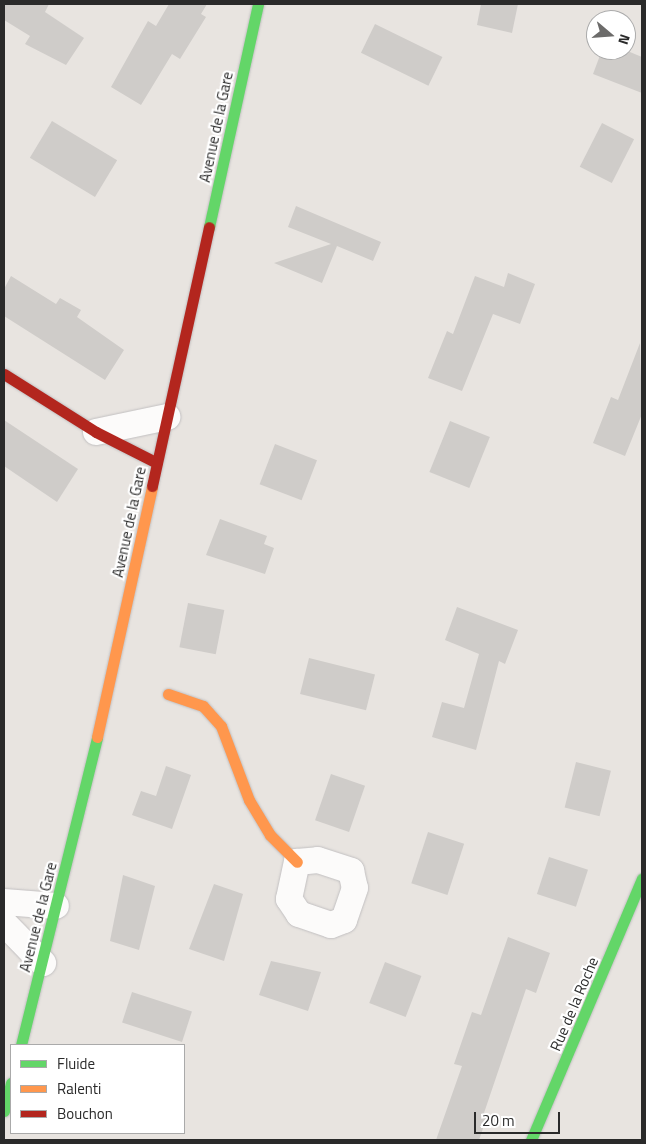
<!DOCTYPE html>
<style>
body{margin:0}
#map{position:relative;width:646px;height:1144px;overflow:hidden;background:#e8e4e0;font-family:"Titillium Web",sans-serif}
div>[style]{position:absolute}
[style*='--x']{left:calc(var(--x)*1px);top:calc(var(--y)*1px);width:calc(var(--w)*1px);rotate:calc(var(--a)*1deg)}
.building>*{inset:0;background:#cfccc9;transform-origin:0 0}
.roads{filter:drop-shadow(0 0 1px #c2c0c1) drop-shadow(0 0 1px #c2c0c1)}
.street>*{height:26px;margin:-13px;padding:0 13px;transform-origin:13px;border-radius:13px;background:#fcfbfa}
.fast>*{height:11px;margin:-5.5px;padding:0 5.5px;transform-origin:5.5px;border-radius:5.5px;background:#63d668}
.slow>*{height:11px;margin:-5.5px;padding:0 5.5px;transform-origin:5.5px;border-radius:5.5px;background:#ff974d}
.jam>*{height:11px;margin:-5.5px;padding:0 5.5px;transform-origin:5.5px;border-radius:5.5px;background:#b3261e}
span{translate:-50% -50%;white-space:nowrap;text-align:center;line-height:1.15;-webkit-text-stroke:4.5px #fff;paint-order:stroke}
.street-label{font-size:15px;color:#2a2a2a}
.frame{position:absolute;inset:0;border:5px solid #2a2a2a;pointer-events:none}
.legend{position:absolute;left:10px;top:1044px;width:175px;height:90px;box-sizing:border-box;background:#fff;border:1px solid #aaa;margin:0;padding:6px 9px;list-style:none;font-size:15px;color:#2a2a2a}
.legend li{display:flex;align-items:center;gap:10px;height:25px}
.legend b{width:25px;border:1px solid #aaa}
.north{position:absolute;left:586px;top:10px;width:50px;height:50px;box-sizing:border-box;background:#fff;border:1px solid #aaa;border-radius:50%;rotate:108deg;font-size:14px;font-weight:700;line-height:20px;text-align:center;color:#2a2a2a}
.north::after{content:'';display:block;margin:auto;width:18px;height:22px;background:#6c6b6a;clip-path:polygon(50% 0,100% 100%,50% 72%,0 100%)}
.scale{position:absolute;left:474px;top:1112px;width:86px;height:22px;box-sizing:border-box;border:2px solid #2a2a2a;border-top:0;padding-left:6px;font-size:15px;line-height:18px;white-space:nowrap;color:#2a2a2a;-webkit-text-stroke:4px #fff;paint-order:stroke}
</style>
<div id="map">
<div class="building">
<div style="clip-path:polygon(4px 4px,49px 4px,45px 12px,84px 38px,66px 65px,25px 44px,30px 36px,4px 20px)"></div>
<div style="clip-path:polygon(169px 4px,207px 4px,201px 14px,206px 17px,180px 59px,172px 54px,141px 105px,111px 87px,148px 21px,156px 26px)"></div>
<div style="clip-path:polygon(481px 4px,518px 4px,512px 33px,477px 25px)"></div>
<div style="left:375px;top:24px;width:75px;height:32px;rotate:26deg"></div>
<div style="clip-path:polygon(602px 50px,625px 50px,642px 57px,642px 93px,593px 74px)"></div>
<div style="left:52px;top:121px;width:76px;height:43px;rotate:31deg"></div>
<div style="left:602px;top:123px;width:36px;height:49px;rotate:27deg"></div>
<div style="clip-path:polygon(296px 206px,381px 242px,373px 261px,337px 246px,322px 283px,274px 263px,331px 244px,288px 227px)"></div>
<div style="clip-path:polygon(508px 273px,535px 284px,520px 324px,493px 314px,462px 391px,428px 378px,447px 331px,453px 334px,475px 276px,504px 287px)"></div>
<div style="clip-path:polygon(11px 276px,56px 304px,60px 298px,81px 310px,77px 317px,124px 350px,105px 380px,4px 316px,4px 289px)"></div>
<div style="clip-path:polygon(640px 343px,642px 414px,625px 456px,593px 443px,611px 397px,618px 400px)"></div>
<div style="clip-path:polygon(4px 420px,78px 469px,57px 502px,4px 466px)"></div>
<div style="left:450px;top:421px;width:43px;height:55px;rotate:22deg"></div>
<div style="left:275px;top:444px;width:45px;height:43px;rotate:21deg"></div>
<div style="clip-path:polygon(220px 519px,267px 536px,264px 544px,274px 548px,265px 574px,206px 555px)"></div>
<div style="left:188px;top:603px;width:37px;height:45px;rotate:11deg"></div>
<div style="clip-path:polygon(457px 607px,518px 630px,505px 664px,499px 661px,476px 750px,432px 737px,442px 702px,464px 708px,479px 654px,445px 640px)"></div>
<div style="left:309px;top:658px;width:68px;height:37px;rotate:14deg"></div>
<div style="left:576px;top:762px;width:36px;height:47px;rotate:14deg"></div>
<div style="clip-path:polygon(166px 766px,191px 775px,172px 829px,132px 815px,141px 791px,156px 796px)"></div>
<div style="left:331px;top:774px;width:36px;height:49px;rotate:19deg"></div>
<div style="left:428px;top:832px;width:38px;height:54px;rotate:18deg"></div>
<div style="left:549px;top:857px;width:41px;height:39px;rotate:18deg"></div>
<div style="clip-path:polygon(123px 875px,155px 886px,139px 950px,110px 941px)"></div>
<div style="clip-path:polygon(214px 884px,243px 894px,224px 961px,189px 949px)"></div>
<div style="clip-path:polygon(508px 937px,550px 953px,536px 993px,526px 989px,484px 1113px,488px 1114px,479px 1140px,436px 1140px,462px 1066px,454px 1064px,472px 1012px,481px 1015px)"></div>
<div style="clip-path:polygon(271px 961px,321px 972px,308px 1011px,259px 995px)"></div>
<div style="left:385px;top:962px;width:39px;height:44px;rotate:21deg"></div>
<div style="left:132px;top:992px;width:63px;height:32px;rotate:18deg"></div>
</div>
<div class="roads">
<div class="street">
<div style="--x:96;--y:432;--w:73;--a:-11.9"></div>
<div style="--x:318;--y:860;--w:35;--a:18"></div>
<div style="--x:351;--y:871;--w:17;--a:77"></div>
<div style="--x:355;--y:888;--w:34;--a:109"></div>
<div style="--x:344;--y:920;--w:14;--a:159"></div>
<div style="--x:331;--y:925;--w:34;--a:-161"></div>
<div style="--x:299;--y:914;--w:18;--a:-124"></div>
<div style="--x:289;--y:899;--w:38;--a:-78"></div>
<div style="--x:297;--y:862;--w:21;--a:-5"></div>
<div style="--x:4;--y:902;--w:52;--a:4.4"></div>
<div style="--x:4;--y:923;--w:56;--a:45.7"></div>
</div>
<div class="fast">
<div style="--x:209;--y:227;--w:228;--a:-77.6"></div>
<div style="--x:21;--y:1045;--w:317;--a:-76.1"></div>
<div style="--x:4;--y:1111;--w:29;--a:-76"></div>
<div style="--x:531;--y:1140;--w:284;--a:-67"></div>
</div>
<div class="slow">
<div style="--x:168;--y:694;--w:37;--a:19"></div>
<div style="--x:203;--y:706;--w:27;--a:48"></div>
<div style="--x:221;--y:726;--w:79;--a:69.3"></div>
<div style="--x:249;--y:800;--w:41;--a:59"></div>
<div style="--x:270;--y:835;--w:38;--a:45"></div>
<div style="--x:97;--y:737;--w:257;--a:-77.6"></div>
</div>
<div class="jam">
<div style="--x:4;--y:374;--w:109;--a:32.2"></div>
<div style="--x:96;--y:432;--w:68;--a:26.9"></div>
<div style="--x:152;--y:486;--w:265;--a:-77.6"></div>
</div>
</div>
<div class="street-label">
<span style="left:216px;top:127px;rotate:-78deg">Avenue de la Gare</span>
<span style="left:129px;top:522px;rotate:-78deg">Avenue de la Gare</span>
<span style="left:38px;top:917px;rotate:-76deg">Avenue de la Gare</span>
<span style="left:574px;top:1004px;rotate:-67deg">Rue de la Roche</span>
</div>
<div class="frame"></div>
<ul class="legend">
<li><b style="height:6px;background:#63d668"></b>Fluide</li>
<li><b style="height:6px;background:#ff974d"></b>Ralenti</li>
<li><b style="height:6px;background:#b3261e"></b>Bouchon</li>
</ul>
<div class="north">N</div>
<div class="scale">20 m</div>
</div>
